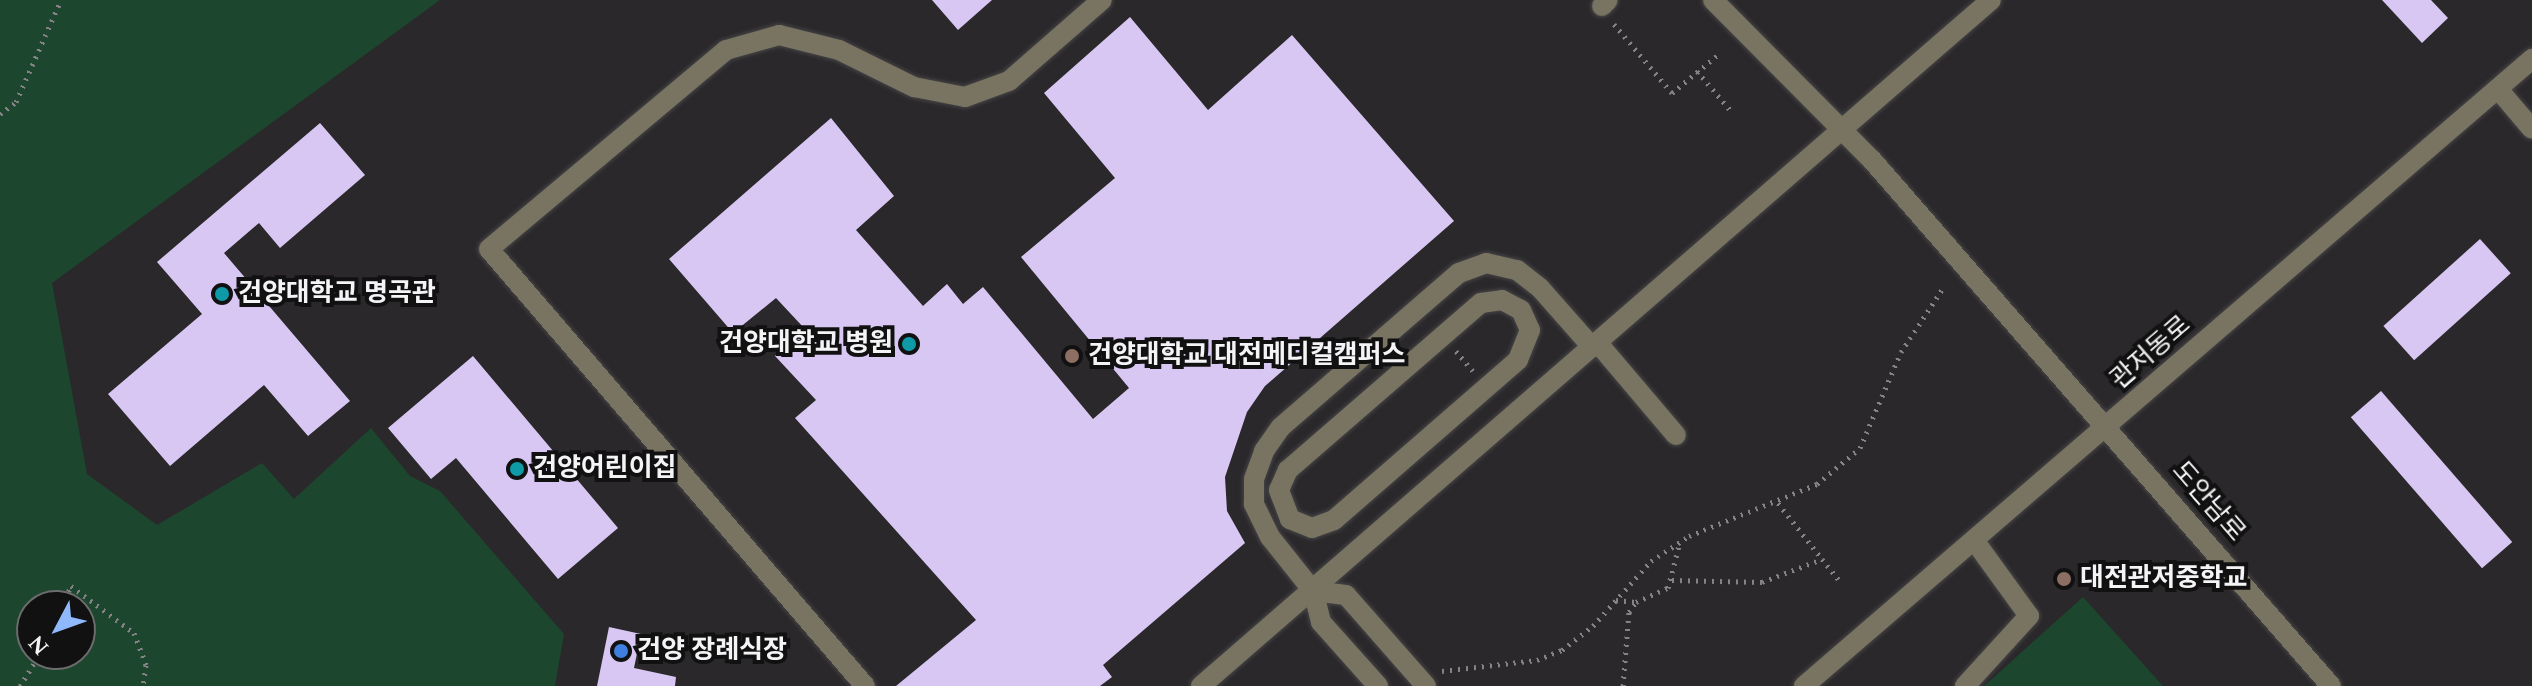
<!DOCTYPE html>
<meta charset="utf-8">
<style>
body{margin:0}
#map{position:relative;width:2532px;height:686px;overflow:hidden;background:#2a282a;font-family:Spectral,"Noto Sans KR",serif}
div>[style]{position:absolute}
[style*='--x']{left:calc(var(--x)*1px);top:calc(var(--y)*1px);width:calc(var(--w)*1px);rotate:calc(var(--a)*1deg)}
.green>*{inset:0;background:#1d462e}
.building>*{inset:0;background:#d8c7f3;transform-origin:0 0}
.path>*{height:5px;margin-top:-2.5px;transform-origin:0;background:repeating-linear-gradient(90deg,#858385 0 2px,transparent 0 8px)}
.roads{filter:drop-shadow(0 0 2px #464446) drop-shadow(0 0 2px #464446)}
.minor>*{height:20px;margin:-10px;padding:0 10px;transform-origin:10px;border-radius:10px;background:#787461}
.dots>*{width:22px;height:22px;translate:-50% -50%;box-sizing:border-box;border:4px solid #121112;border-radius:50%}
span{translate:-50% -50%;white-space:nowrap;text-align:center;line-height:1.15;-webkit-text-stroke:8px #121112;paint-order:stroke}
.poi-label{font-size:26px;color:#f4f3f5;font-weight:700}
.left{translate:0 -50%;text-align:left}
.right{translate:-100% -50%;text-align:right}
.street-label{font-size:26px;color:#f4f3f5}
.north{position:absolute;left:16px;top:590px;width:80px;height:80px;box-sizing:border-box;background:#121112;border:2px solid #6c6b6d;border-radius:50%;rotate:229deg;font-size:22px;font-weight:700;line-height:32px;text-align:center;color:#f4f3f5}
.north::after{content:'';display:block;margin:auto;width:28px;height:36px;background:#90b8fd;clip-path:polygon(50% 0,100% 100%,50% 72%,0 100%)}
</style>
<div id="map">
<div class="green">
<div style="clip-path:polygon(evenodd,0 0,440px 0,52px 283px,87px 474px,157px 525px,262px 463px,294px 499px,371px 428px,410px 476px,440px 491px,564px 634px,555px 686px,0 686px,0 0,80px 606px,80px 654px,32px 654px,32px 606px,80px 606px)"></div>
<div style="clip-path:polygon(2083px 597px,2163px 686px,1984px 686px)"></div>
</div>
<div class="building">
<div style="clip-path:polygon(932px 0,992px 0,958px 30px)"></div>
<div style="clip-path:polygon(2382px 0,2431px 0,2448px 18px,2422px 43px)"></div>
<div style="clip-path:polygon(1130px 17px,1208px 110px,1292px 35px,1454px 221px,1265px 386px,1247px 412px,1225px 477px,1227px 511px,1245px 543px,1103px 665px,1112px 677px,1100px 686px,896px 686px,976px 620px,795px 418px,816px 400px,775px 356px,804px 328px,776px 298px,733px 333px,669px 259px,831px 118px,894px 196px,856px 230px,923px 306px,947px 284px,963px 304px,983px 287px,1093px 419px,1129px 388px,1021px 257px,1115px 178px,1044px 93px)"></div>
<div style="clip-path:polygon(320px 123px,365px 175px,280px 248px,259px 223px,224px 253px,350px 401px,308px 436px,264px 385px,170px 466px,108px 394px,202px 314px,157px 262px)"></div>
<div style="left:2480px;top:239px;width:46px;height:130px;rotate:48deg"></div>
<div style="clip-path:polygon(473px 356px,618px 528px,558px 579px,456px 458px,431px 479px,388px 428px)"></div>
<div style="left:2381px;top:391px;width:200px;height:40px;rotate:49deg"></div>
<div style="clip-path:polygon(609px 627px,641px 634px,634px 668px,676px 677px,675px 686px,597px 686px)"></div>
</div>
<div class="path">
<div style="--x:1614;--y:24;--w:90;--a:50"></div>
<div style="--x:1672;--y:93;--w:62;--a:-39.8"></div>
<div style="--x:1697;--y:71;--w:54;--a:49.5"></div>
<div style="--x:0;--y:114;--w:20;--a:-37"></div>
<div style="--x:16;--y:102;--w:111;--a:-66.2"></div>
<div style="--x:1456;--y:351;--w:26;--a:50"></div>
<div style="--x:1778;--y:503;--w:71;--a:51.8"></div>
<div style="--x:1672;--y:580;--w:90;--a:1.3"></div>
<div style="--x:1762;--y:582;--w:64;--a:-21"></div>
<div style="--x:1822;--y:559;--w:26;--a:51"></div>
<div style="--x:1616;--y:600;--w:20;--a:6"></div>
<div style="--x:1636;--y:602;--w:35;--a:-24"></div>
<div style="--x:1668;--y:588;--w:48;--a:-75.4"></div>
<div style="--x:62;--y:606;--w:22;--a:-66"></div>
<div style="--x:71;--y:586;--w:79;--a:36.7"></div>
<div style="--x:134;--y:633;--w:34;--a:69"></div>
<div style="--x:146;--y:665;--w:21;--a:98"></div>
<div style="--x:1442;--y:671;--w:96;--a:-6.6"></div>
<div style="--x:1537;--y:660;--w:27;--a:-22"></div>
<div style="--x:1562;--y:650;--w:39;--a:-38"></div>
<div style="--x:1593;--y:626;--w:87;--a:-48.3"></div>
<div style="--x:1651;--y:561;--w:45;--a:-33.3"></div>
<div style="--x:1689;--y:536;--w:138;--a:-22.1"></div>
<div style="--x:1817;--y:484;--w:56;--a:-39.9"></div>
<div style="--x:1860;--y:448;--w:104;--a:-66.9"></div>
<div style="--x:1901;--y:352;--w:77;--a:-56.7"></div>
<div style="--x:20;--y:686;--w:38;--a:-58"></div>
<div style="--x:1623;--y:686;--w:74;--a:-85.4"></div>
<div style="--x:1629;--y:612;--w:12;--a:-55"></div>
</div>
<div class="roads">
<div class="minor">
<div style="--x:1713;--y:0;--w:226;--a:45.2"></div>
<div style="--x:1872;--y:160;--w:698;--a:48.89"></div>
<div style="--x:1602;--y:6;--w:8;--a:-45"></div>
<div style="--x:2498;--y:89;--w:52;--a:49.6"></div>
<div style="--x:1502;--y:300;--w:21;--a:28"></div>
<div style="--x:1521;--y:310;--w:22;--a:66"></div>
<div style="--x:1530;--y:330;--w:32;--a:112"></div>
<div style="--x:1518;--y:360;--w:244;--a:139"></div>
<div style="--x:1334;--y:520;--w:23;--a:160"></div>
<div style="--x:1312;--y:528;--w:24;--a:-158"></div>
<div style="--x:1290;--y:519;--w:31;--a:-111"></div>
<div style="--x:1279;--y:490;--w:22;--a:-66"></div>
<div style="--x:1288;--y:470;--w:255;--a:-40.9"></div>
<div style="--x:1481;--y:303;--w:21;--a:-8"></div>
<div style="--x:1597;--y:342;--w:122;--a:49.7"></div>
<div style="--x:1313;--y:591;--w:33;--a:7"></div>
<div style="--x:1346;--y:595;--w:121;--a:48.7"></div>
<div style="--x:865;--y:686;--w:576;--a:-130.71"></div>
<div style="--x:489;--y:249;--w:309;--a:-40"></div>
<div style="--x:726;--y:50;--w:55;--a:-15.8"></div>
<div style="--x:779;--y:35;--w:62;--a:14"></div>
<div style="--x:839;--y:50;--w:84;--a:26.3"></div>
<div style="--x:914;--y:87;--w:52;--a:11.1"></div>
<div style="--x:965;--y:97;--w:47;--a:-20"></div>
<div style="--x:1009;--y:81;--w:123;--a:-41.1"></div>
<div style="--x:1201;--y:686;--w:1046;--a:-40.97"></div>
<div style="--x:1378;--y:686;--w:86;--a:-131.7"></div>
<div style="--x:1321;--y:622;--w:32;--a:-104"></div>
<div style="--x:1313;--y:591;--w:69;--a:-128.5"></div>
<div style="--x:1270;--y:537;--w:37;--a:-116"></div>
<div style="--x:1254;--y:504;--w:25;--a:-90"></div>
<div style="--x:1254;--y:479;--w:30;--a:-70"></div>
<div style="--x:1264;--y:451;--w:29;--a:-55"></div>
<div style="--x:1281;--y:427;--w:235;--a:-40.9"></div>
<div style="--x:1459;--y:273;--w:29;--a:-20"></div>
<div style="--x:1486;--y:263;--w:32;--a:13"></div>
<div style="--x:1517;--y:270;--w:29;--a:38"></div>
<div style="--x:1540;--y:288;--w:79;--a:48.6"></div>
<div style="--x:1804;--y:686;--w:961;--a:-40.74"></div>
<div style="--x:1965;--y:686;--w:95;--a:-47.6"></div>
<div style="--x:2029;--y:616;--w:94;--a:-125.9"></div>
</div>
</div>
<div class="dots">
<div style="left:222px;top:294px;background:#0f9aa8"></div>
<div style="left:909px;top:344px;background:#0f9aa8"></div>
<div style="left:1072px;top:356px;background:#8d6e63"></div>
<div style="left:517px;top:469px;background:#0f9aa8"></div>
<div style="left:2064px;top:579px;background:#8d6e63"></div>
<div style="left:621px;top:651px;background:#3f7fe0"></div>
</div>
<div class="poi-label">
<span class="left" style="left:238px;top:294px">건양대학교 명곡관</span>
<span class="right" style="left:893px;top:344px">건양대학교 병원</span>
<span class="left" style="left:1088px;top:356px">건양대학교 대전메디컬캠퍼스</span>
<span class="left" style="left:533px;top:469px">건양어린이집</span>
<span class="left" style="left:2080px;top:579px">대전관저중학교</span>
<span class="left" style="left:637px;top:651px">건양 장례식장</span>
</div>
<div class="street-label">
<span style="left:2151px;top:353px;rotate:-41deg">관저동로</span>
<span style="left:2208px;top:502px;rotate:49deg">도안남로</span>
</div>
<div class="north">N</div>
</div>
